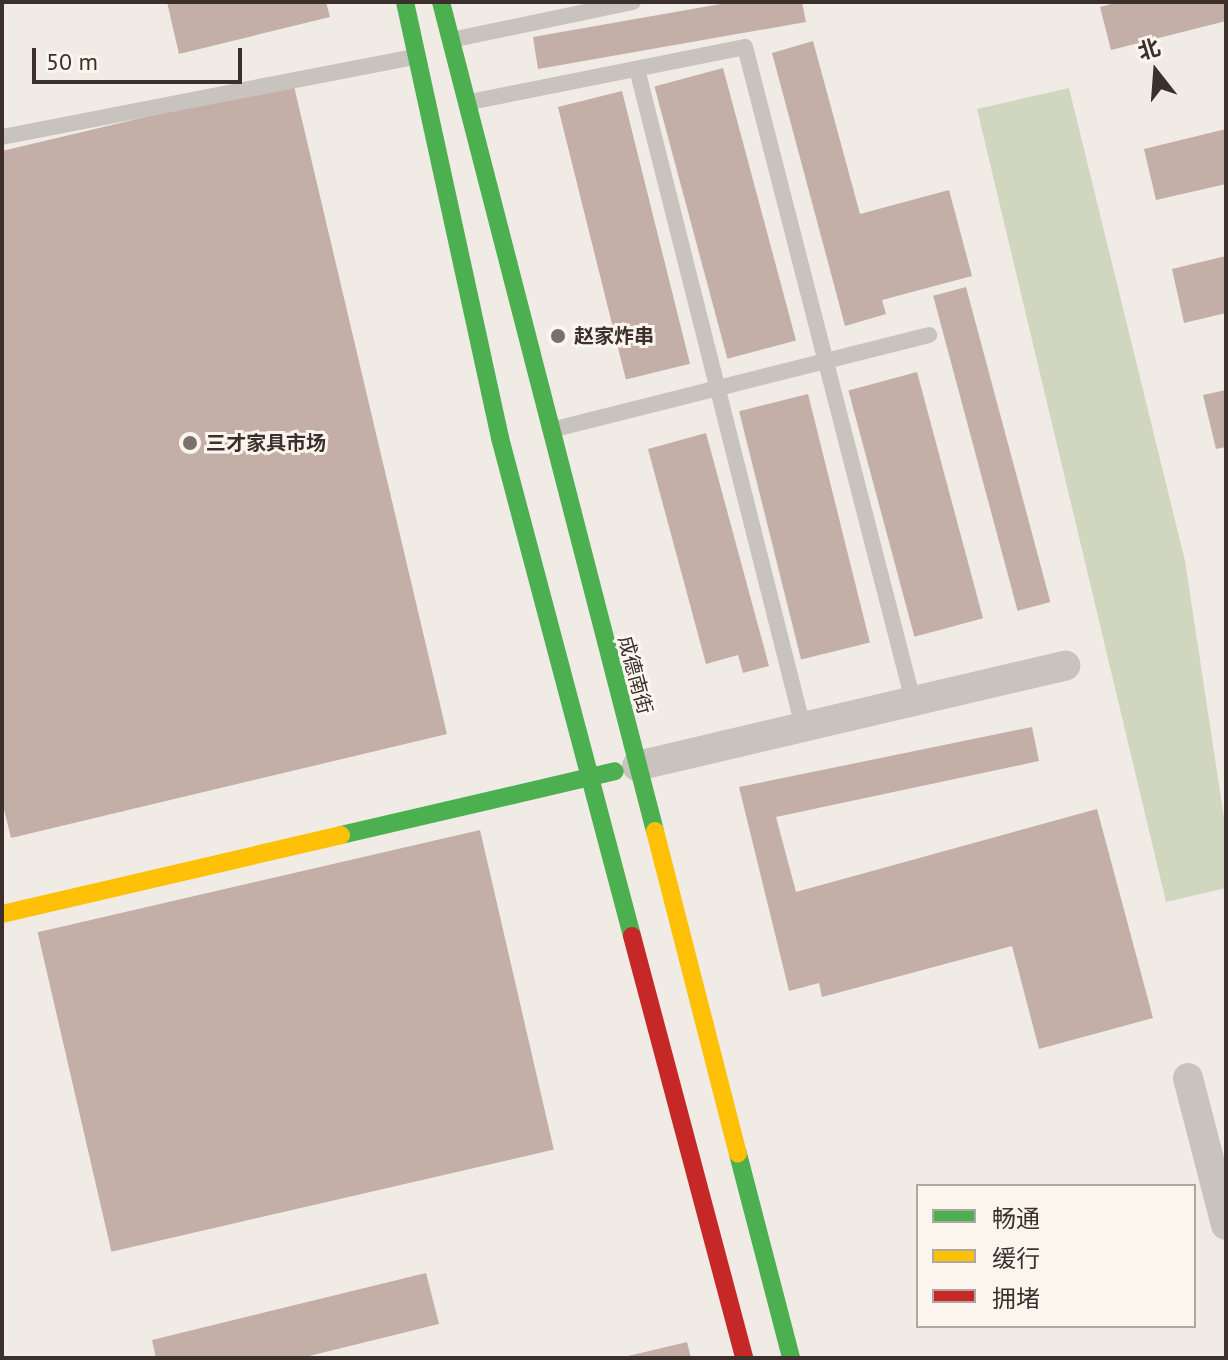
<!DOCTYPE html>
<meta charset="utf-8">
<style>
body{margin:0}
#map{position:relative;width:1228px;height:1360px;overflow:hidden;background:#f0ebe5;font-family:"PT Sans","Noto Sans SC",sans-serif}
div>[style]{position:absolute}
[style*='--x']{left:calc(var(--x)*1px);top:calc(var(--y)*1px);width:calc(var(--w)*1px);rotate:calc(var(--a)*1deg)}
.green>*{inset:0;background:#d1d6bf}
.building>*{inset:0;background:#c3afa7;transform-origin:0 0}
.lane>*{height:16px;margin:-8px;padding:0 8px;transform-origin:8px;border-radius:8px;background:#c9c3be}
.street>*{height:30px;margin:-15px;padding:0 15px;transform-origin:15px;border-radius:15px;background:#c9c3be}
.fast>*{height:18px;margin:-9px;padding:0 9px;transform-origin:9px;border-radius:9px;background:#4caf50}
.slow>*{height:18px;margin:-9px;padding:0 9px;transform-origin:9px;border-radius:9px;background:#ffc107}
.jam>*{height:18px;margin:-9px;padding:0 9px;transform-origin:9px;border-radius:9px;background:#c62828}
.dots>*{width:22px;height:22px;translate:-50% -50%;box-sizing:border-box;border:4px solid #fbf5ee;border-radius:50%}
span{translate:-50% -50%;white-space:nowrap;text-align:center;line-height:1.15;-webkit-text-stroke:6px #fbf5ee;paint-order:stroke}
.poi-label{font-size:20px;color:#3b302b;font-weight:700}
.left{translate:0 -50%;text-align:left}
.street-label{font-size:20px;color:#3b302b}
.frame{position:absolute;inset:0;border:4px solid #3b302b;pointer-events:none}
.legend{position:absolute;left:916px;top:1184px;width:280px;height:144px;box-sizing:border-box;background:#fbf5ee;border:2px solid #aea6a0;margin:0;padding:10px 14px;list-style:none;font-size:24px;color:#3b302b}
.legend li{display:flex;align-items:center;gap:16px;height:40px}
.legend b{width:40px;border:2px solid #aea6a0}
.north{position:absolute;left:1116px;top:32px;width:80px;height:80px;-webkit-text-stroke:6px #fbf5ee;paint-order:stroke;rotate:343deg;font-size:22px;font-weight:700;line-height:32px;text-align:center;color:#3b302b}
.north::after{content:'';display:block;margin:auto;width:28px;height:36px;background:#3b302b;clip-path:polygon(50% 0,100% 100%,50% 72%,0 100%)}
.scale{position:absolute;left:32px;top:48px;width:210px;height:36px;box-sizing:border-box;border:4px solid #3b302b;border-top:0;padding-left:10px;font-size:24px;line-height:28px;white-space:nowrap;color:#3b302b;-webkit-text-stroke:6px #fbf5ee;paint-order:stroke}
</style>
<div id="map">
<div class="green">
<div style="clip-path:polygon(1069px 88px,1185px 561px,1226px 831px,1226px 888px,1166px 902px,977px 109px)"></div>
</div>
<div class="building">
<div style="clip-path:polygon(167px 2px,326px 2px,330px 17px,179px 54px)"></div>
<div style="clip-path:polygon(732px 2px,802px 2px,806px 22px,538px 69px,533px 37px)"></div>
<div style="clip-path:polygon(1119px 2px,1226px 2px,1226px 21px,1111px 50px,1100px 7px)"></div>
<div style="clip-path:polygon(813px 41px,860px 214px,949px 190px,972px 276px,882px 300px,886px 314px,845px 326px,772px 53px)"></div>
<div style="left:723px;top:68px;width:282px;height:71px;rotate:75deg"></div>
<div style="clip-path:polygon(293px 82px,447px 734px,11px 838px,2px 801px,2px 151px)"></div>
<div style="left:622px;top:91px;width:281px;height:66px;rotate:76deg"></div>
<div style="clip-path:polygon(1226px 129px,1226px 184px,1156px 200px,1144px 149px)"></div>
<div style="clip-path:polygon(1226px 256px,1226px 313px,1184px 323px,1172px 269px)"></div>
<div style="left:966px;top:287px;width:326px;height:34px;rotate:75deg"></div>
<div style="left:917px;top:372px;width:255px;height:71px;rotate:75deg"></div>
<div style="clip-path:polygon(1226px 390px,1226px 447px,1216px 449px,1203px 395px)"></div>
<div style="left:808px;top:394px;width:256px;height:71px;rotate:76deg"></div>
<div style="clip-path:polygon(706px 433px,769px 666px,743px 673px,738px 655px,706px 664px,648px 449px)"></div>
<div style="clip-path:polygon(1032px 727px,1039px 761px,776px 817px,796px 892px,1097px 809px,1153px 1018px,1039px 1049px,1012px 946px,822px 997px,819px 983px,789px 991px,739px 787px)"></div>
<div style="left:480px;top:830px;width:328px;height:454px;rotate:77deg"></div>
<div style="clip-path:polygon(426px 1273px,439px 1324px,301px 1358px,156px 1358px,152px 1340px)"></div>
<div style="clip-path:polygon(687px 1342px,691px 1358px,624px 1358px,624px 1357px)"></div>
</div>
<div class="lane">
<div style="--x:451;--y:40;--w:186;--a:-11.8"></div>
<div style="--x:637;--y:69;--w:679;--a:75.84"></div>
<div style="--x:470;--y:102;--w:280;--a:-11.3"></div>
<div style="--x:745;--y:47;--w:675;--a:75.59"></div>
<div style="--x:2;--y:137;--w:423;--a:-11"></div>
<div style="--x:551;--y:430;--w:390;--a:-14.1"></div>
</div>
<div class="street">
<div style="--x:637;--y:766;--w:440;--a:-13.2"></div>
<div style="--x:1188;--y:1078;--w:152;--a:75.5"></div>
</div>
<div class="fast">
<div style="--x:405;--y:2;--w:446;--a:77.7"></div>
<div style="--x:500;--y:438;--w:515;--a:75.15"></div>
<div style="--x:441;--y:2;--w:856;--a:75.53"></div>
<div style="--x:341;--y:835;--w:281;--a:-13.1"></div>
<div style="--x:738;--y:1154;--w:211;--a:75.4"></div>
</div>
<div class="slow">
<div style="--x:655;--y:831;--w:333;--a:75.6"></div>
<div style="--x:2;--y:914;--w:348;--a:-13.1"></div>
</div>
<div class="jam">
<div style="--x:632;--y:936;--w:437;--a:75.1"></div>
</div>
<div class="dots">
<div style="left:558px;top:336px;background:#7a716c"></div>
<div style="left:190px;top:443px;background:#7a716c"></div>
</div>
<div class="poi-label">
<span class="left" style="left:574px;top:336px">赵家炸串</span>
<span class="left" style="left:206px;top:443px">三才家具市场</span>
</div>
<div class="street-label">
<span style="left:635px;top:675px;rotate:75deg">成德南街</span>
</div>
<div class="frame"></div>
<ul class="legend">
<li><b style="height:10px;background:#4caf50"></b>畅通</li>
<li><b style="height:10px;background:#ffc107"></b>缓行</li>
<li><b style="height:10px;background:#c62828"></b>拥堵</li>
</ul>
<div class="north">北</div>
<div class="scale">50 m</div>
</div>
